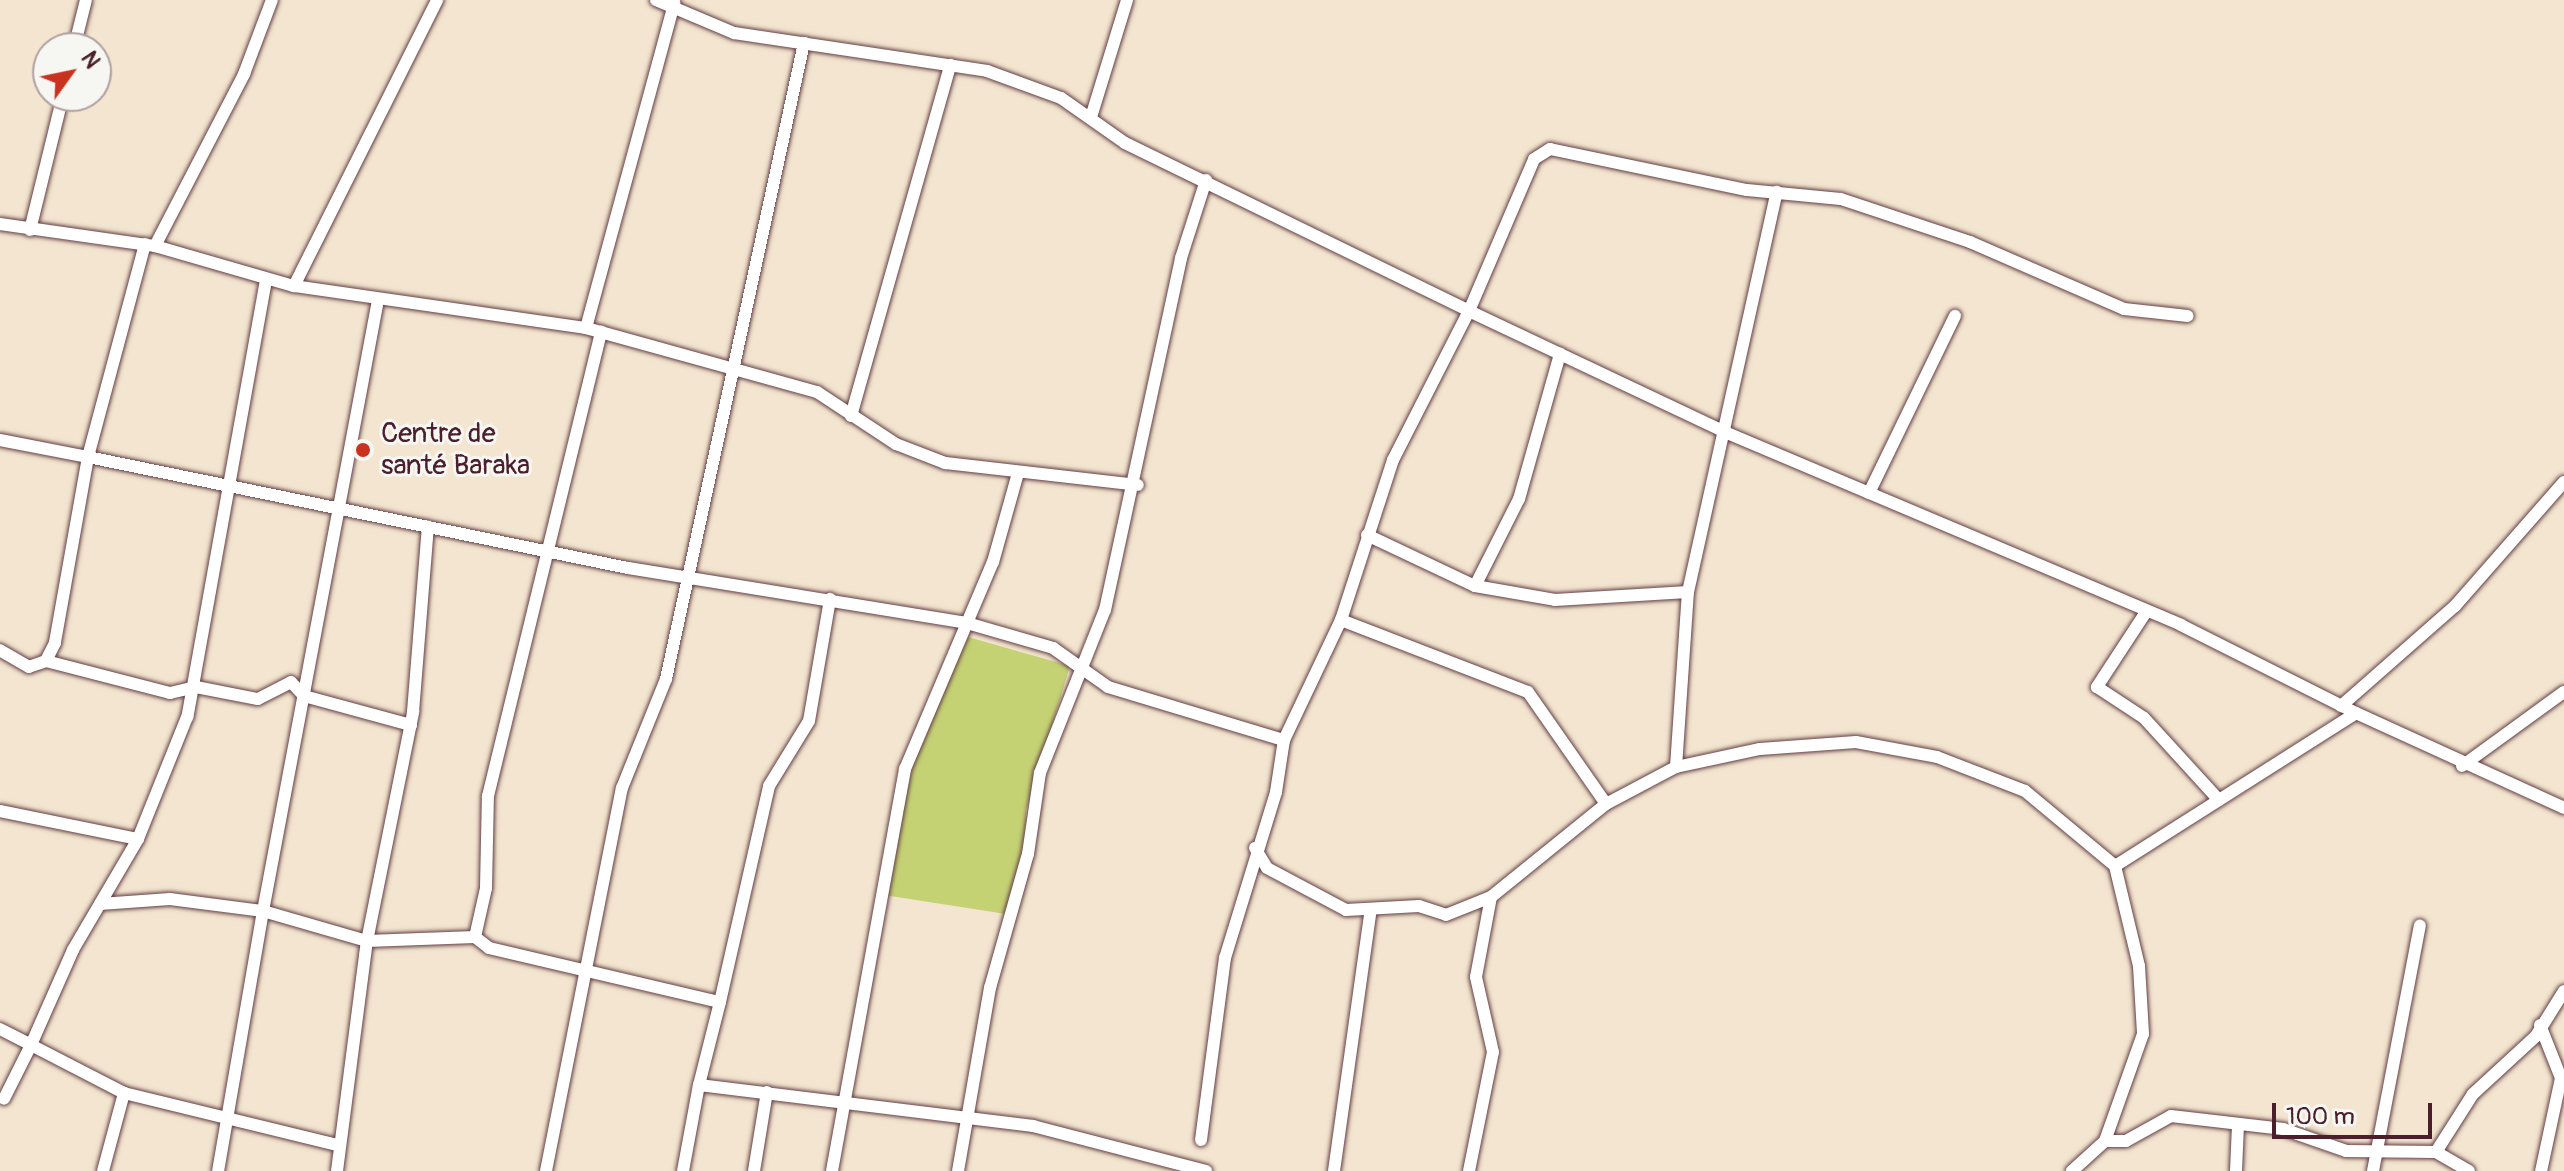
<!DOCTYPE html>
<meta charset="utf-8">
<style>
body{margin:0}
#map{position:relative;width:2564px;height:1171px;overflow:hidden;background:#f3e5cf;font-family:Pangolin,sans-serif}
div>[style]{position:absolute}
[style*='--x']{left:calc(var(--x)*1px);top:calc(var(--y)*1px);width:calc(var(--w)*1px);rotate:calc(var(--a)*1deg)}
.green>*{inset:0;background:#c5d274}
.roads{filter:drop-shadow(0 0 2px #633d44) drop-shadow(0 0 2px #633d44)}
.minor>*{height:12px;margin:-6px;padding:0 6px;transform-origin:6px;border-radius:6px;background:#fff}
.dots>*{width:22px;height:22px;translate:-50% -50%;box-sizing:border-box;border:4px solid #f6f6f2;border-radius:50%}
span{translate:-50% -50%;white-space:nowrap;text-align:center;line-height:1.15;-webkit-text-stroke:6px #f6f6f2;paint-order:stroke}
.poi-label{font-size:28px;color:#4a1f2b}
.left{translate:0 -50%;text-align:left}
.north{position:absolute;left:32px;top:32px;width:80px;height:80px;box-sizing:border-box;background:#f6f6f2;border:2px solid #b1a0a2;border-radius:50%;rotate:57deg;font-size:22px;font-weight:700;line-height:32px;text-align:center;color:#4a1f2b}
.north::after{content:'';display:block;margin:auto;width:28px;height:36px;background:#c8321e;clip-path:polygon(50% 0,100% 100%,50% 72%,0 100%)}
.scale{position:absolute;left:2272px;top:1103px;width:160px;height:36px;box-sizing:border-box;border:4px solid #4a1f2b;border-top:0;padding-left:10px;font-size:24px;line-height:28px;white-space:nowrap;color:#4a1f2b;-webkit-text-stroke:6px #f6f6f2;paint-order:stroke}
</style>
<div id="map">
<div class="green">
<div style="clip-path:polygon(968px 637px,1070px 666px,1026px 810px,1025px 847px,1006px 914px,884px 895px,915px 757px)"></div>
</div>
<div class="roads">
<div class="minor">
<div style="--x:656;--y:0;--w:85;--a:22.9"></div>
<div style="--x:734;--y:33;--w:256;--a:8.5"></div>
<div style="--x:987;--y:71;--w:79;--a:20"></div>
<div style="--x:1061;--y:98;--w:78;--a:35.1"></div>
<div style="--x:1125;--y:143;--w:383;--a:26"></div>
<div style="--x:1469;--y:311;--w:165;--a:-66.8"></div>
<div style="--x:1534;--y:159;--w:19;--a:-32"></div>
<div style="--x:1550;--y:149;--w:201;--a:11.8"></div>
<div style="--x:1747;--y:190;--w:94;--a:5.5"></div>
<div style="--x:1841;--y:199;--w:136;--a:18.4"></div>
<div style="--x:1970;--y:242;--w:168;--a:23.5"></div>
<div style="--x:2124;--y:309;--w:64;--a:6.2"></div>
<div style="--x:74;--y:48;--w:49;--a:-76"></div>
<div style="--x:1092;--y:114;--w:119;--a:-72.9"></div>
<div style="--x:0;--y:224;--w:157;--a:8.1"></div>
<div style="--x:155;--y:246;--w:145;--a:16.1"></div>
<div style="--x:294;--y:286;--w:295;--a:8.2"></div>
<div style="--x:586;--y:328;--w:240;--a:15.5"></div>
<div style="--x:817;--y:392;--w:95;--a:33.4"></div>
<div style="--x:896;--y:444;--w:53;--a:21.2"></div>
<div style="--x:945;--y:463;--w:194;--a:6.5"></div>
<div style="--x:30;--y:230;--w:138;--a:-76.2"></div>
<div style="--x:145;--y:244;--w:220;--a:105"></div>
<div style="--x:88;--y:457;--w:551;--a:11.62"></div>
<div style="--x:628;--y:568;--w:343;--a:9.2"></div>
<div style="--x:967;--y:623;--w:90;--a:16.2"></div>
<div style="--x:1053;--y:648;--w:67;--a:35.3"></div>
<div style="--x:1108;--y:687;--w:184;--a:16.8"></div>
<div style="--x:155;--y:246;--w:194;--a:-62.6"></div>
<div style="--x:244;--y:74;--w:79;--a:-69.3"></div>
<div style="--x:266;--y:280;--w:444;--a:100.2"></div>
<div style="--x:187;--y:717;--w:131;--a:111.9"></div>
<div style="--x:138;--y:839;--w:129;--a:120.4"></div>
<div style="--x:73;--y:950;--w:104;--a:113.9"></div>
<div style="--x:31;--y:1045;--w:105;--a:27.3"></div>
<div style="--x:124;--y:1093;--w:220;--a:13.7"></div>
<div style="--x:294;--y:286;--w:320;--a:-63.4"></div>
<div style="--x:378;--y:300;--w:622;--a:100.66"></div>
<div style="--x:263;--y:911;--w:108;--a:16.1"></div>
<div style="--x:367;--y:941;--w:108;--a:-2.1"></div>
<div style="--x:475;--y:937;--w:50;--a:-77.3"></div>
<div style="--x:486;--y:888;--w:92;--a:-88.8"></div>
<div style="--x:488;--y:796;--w:478;--a:-76.3"></div>
<div style="--x:586;--y:328;--w:337;--a:-74.8"></div>
<div style="--x:851;--y:416;--w:365;--a:-74.2"></div>
<div style="--x:0;--y:440;--w:90;--a:10.9"></div>
<div style="--x:88;--y:457;--w:189;--a:100.1"></div>
<div style="--x:55;--y:643;--w:20;--a:117"></div>
<div style="--x:46;--y:661;--w:18;--a:161"></div>
<div style="--x:29;--y:667;--w:34;--a:-150"></div>
<div style="--x:1869;--y:493;--w:197;--a:-64.1"></div>
<div style="--x:1367;--y:535;--w:119;--a:25.3"></div>
<div style="--x:1475;--y:586;--w:81;--a:9.9"></div>
<div style="--x:1555;--y:600;--w:133;--a:-3.4"></div>
<div style="--x:1475;--y:586;--w:97;--a:-63.2"></div>
<div style="--x:1519;--y:499;--w:151;--a:-74.2"></div>
<div style="--x:2146;--y:612;--w:90;--a:123.2"></div>
<div style="--x:2097;--y:687;--w:56;--a:33.4"></div>
<div style="--x:2144;--y:718;--w:111;--a:47.6"></div>
<div style="--x:1341;--y:620;--w:200;--a:21.1"></div>
<div style="--x:1528;--y:692;--w:136;--a:55.1"></div>
<div style="--x:46;--y:661;--w:128;--a:14.5"></div>
<div style="--x:170;--y:693;--w:27;--a:-13"></div>
<div style="--x:196;--y:687;--w:63;--a:11"></div>
<div style="--x:258;--y:699;--w:37;--a:-27"></div>
<div style="--x:291;--y:682;--w:19;--a:47"></div>
<div style="--x:304;--y:696;--w:111;--a:15.2"></div>
<div style="--x:2341;--y:706;--w:152;--a:-41.3"></div>
<div style="--x:2455;--y:606;--w:165;--a:-48.7"></div>
<div style="--x:2462;--y:766;--w:126;--a:-36"></div>
<div style="--x:1676;--y:767;--w:175;--a:-86.1"></div>
<div style="--x:1688;--y:592;--w:410;--a:-77.5"></div>
<div style="--x:0;--y:811;--w:141;--a:11.5"></div>
<div style="--x:1255;--y:848;--w:23;--a:59"></div>
<div style="--x:1267;--y:868;--w:89;--a:28"></div>
<div style="--x:1346;--y:910;--w:73;--a:-3.1"></div>
<div style="--x:1419;--y:906;--w:28;--a:18"></div>
<div style="--x:1446;--y:915;--w:48;--a:-21.8"></div>
<div style="--x:2115;--y:866;--w:285;--a:-32.4"></div>
<div style="--x:2356;--y:713;--w:229;--a:24.5"></div>
<div style="--x:100;--y:904;--w:70;--a:-4.1"></div>
<div style="--x:170;--y:899;--w:94;--a:7.4"></div>
<div style="--x:263;--y:911;--w:264;--a:99.8"></div>
<div style="--x:475;--y:937;--w:18;--a:38"></div>
<div style="--x:489;--y:948;--w:237;--a:13.2"></div>
<div style="--x:720;--y:1002;--w:86;--a:104.2"></div>
<div style="--x:699;--y:1085;--w:337;--a:7"></div>
<div style="--x:1033;--y:1126;--w:179;--a:14.6"></div>
<div style="--x:720;--y:1002;--w:221;--a:-77.2"></div>
<div style="--x:769;--y:786;--w:76;--a:-58.4"></div>
<div style="--x:809;--y:721;--w:124;--a:-80.2"></div>
<div style="--x:2540;--y:1025;--w:57;--a:68.4"></div>
<div style="--x:2561;--y:1078;--w:95;--a:102.1"></div>
<div style="--x:0;--y:1029;--w:35;--a:27"></div>
<div style="--x:31;--y:1045;--w:60;--a:116.6"></div>
<div style="--x:1201;--y:1140;--w:184;--a:-82.5"></div>
<div style="--x:1225;--y:958;--w:174;--a:-72.9"></div>
<div style="--x:1276;--y:792;--w:53;--a:-81.3"></div>
<div style="--x:1284;--y:740;--w:133;--a:-64.6"></div>
<div style="--x:1341;--y:620;--w:168;--a:-72"></div>
<div style="--x:1393;--y:460;--w:167;--a:-63"></div>
<div style="--x:1469;--y:311;--w:283;--a:25.3"></div>
<div style="--x:1725;--y:432;--w:495;--a:22.9"></div>
<div style="--x:2181;--y:625;--w:196;--a:26.7"></div>
<div style="--x:2105;--y:1141;--w:21;--a:0"></div>
<div style="--x:2126;--y:1141;--w:51;--a:-29.1"></div>
<div style="--x:2171;--y:1116;--w:113;--a:6.6"></div>
<div style="--x:2283;--y:1129;--w:67;--a:19.2"></div>
<div style="--x:2346;--y:1151;--w:90;--a:0.6"></div>
<div style="--x:2436;--y:1152;--w:69;--a:-57.5"></div>
<div style="--x:2473;--y:1094;--w:86;--a:-42.6"></div>
<div style="--x:2536;--y:1036;--w:53;--a:-58.1"></div>
<div style="--x:2436;--y:1152;--w:38;--a:30"></div>
<div style="--x:103;--y:1171;--w:81;--a:-74.9"></div>
<div style="--x:337;--y:1171;--w:232;--a:-82.6"></div>
<div style="--x:367;--y:941;--w:234;--a:-78.6"></div>
<div style="--x:413;--y:712;--w:186;--a:-85.4"></div>
<div style="--x:546;--y:1171;--w:390;--a:-78.8"></div>
<div style="--x:622;--y:788;--w:118;--a:-68"></div>
<div style="--x:666;--y:679;--w:651;--a:-77.76"></div>
<div style="--x:683;--y:1171;--w:87;--a:-79.5"></div>
<div style="--x:754;--y:1171;--w:80;--a:-80.7"></div>
<div style="--x:832;--y:1171;--w:409;--a:-79.7"></div>
<div style="--x:905;--y:769;--w:225;--a:-67"></div>
<div style="--x:993;--y:562;--w:92;--a:-74.3"></div>
<div style="--x:958;--y:1171;--w:186;--a:-80.1"></div>
<div style="--x:990;--y:988;--w:139;--a:-74.2"></div>
<div style="--x:1028;--y:854;--w:82;--a:-81.6"></div>
<div style="--x:1040;--y:773;--w:175;--a:-68.3"></div>
<div style="--x:1105;--y:610;--w:360;--a:-77.8"></div>
<div style="--x:1181;--y:258;--w:82;--a:-72.2"></div>
<div style="--x:1334;--y:1171;--w:260;--a:-82"></div>
<div style="--x:1469;--y:1171;--w:121;--a:-78.6"></div>
<div style="--x:1493;--y:1052;--w:77;--a:-102.8"></div>
<div style="--x:1476;--y:977;--w:81;--a:-79.4"></div>
<div style="--x:1491;--y:897;--w:148;--a:-39"></div>
<div style="--x:1606;--y:804;--w:79;--a:-27.9"></div>
<div style="--x:1676;--y:767;--w:86;--a:-12.1"></div>
<div style="--x:1760;--y:749;--w:96;--a:-4.2"></div>
<div style="--x:1856;--y:742;--w:82;--a:10.5"></div>
<div style="--x:1937;--y:757;--w:94;--a:21.1"></div>
<div style="--x:2025;--y:791;--w:117;--a:39.8"></div>
<div style="--x:2115;--y:866;--w:103;--a:76.5"></div>
<div style="--x:2139;--y:966;--w:68;--a:86.6"></div>
<div style="--x:2143;--y:1034;--w:114;--a:109.6"></div>
<div style="--x:2105;--y:1141;--w:45;--a:137.7"></div>
<div style="--x:2236;--y:1171;--w:46;--a:-87.5"></div>
<div style="--x:2373;--y:1171;--w:250;--a:-79.2"></div>
</div>
</div>
<div class="dots">
<div style="left:363px;top:450px;background:#c8321e"></div>
</div>
<div class="poi-label">
<span class="left" style="left:381px;top:450px">Centre de<br>santé Baraka</span>
</div>
<div class="north">N</div>
<div class="scale">100 m</div>
</div>
